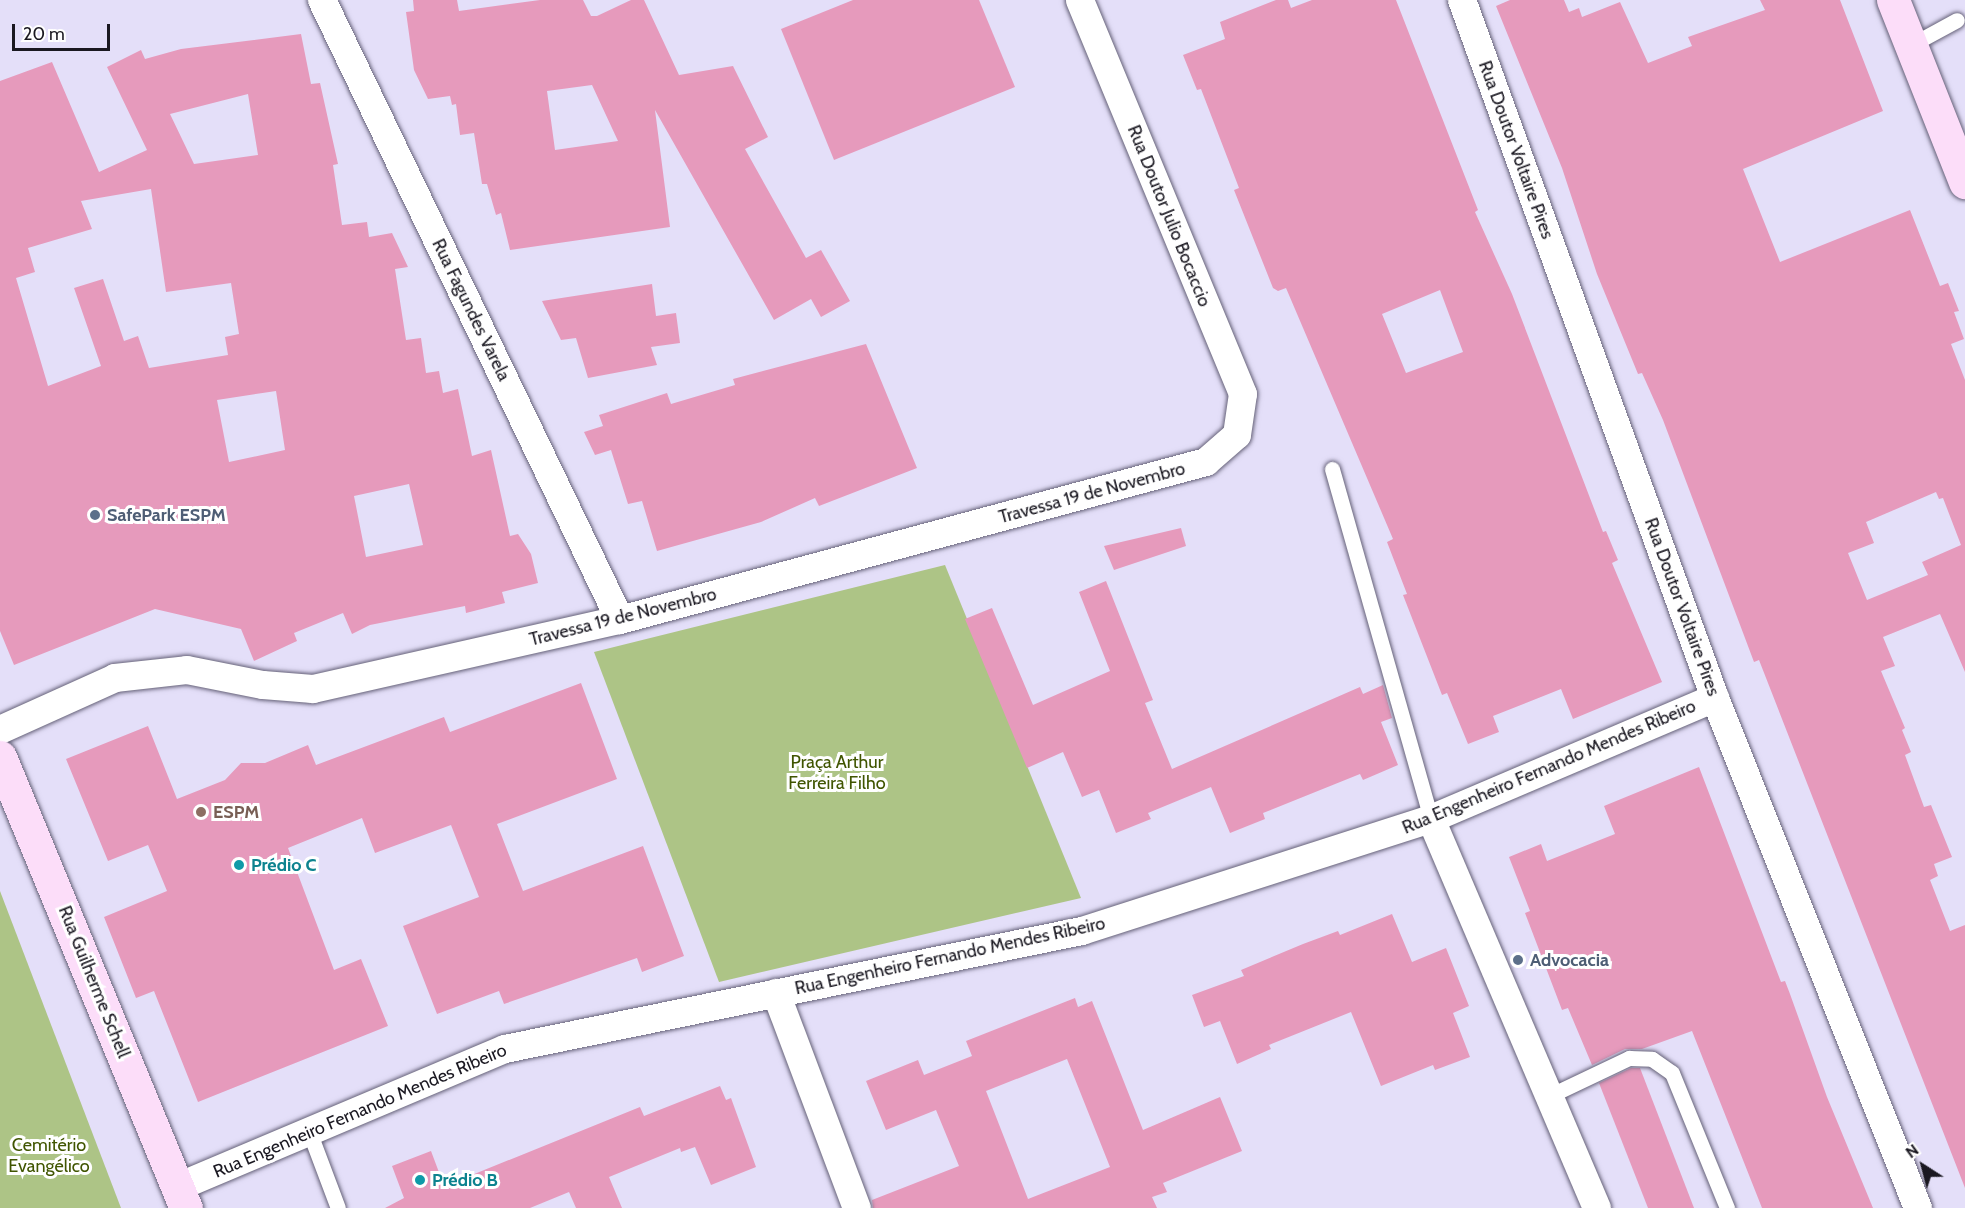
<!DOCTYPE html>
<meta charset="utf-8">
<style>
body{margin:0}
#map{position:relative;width:1965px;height:1208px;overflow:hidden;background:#e4dff9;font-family:Cabin,sans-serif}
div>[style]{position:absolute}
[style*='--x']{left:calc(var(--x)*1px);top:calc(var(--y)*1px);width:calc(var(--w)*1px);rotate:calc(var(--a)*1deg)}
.green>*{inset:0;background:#adc486}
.building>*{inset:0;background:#e69abc}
.roads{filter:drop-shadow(0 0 2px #656178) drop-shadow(0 0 2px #656178)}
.lane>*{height:15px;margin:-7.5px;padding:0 7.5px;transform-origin:7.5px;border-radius:7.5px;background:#fff}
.street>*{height:28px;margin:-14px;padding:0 14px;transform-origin:14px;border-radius:14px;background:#fff}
.secondary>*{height:33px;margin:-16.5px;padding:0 16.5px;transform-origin:16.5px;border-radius:16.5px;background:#fcddf9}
.dots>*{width:16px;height:16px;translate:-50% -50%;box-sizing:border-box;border:3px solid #fff;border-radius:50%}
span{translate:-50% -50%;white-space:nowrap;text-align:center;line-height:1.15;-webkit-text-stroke:6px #fff;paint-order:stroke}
.street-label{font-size:18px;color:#1a1821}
.service-label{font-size:18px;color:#4e5e75;font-weight:700}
.left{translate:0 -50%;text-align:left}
.park-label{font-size:18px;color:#405501}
.education-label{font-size:18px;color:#785e54;font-weight:700}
.culture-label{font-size:18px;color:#0d838f;font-weight:700}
.north{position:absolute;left:1893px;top:1136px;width:60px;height:60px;-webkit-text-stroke:4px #fff;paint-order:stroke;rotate:324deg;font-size:16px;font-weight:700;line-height:24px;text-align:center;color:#1a1821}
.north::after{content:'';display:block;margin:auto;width:21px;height:27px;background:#1a1821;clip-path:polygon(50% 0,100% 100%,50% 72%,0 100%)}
.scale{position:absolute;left:12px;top:24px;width:98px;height:27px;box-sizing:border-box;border:3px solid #1a1821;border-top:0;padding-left:8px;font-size:18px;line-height:21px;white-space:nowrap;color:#1a1821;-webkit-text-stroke:4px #fff;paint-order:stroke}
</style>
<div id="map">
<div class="green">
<div style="clip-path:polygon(945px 565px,1081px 898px,719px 982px,594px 652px)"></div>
<div style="clip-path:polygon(0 891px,121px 1208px,0 1208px)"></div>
</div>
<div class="building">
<div style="clip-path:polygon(evenodd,413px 0,457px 0,459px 11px,540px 0,583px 0,591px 16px,597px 16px,631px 0,644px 0,679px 75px,733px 66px,768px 137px,745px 149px,806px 258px,821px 250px,850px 301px,821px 317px,811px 299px,774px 320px,655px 110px,670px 227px,510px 250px,501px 213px,496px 215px,487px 184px,482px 184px,474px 133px,460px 135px,456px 104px,452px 105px,450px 96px,428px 99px,414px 70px,406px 12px,414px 11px,413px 0,592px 85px,618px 141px,555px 150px,547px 91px,592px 85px)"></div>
<div style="clip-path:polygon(853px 0,979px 0,1015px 87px,834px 160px,781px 29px)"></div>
<div style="clip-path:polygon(evenodd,1276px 0,1288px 0,1291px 8px,1312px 0,1396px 0,1478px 210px,1475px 212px,1512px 294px,1603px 532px,1606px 531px,1618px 560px,1612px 563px,1662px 682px,1573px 719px,1561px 689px,1493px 716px,1499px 732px,1468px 744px,1447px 693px,1442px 695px,1403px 595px,1407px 594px,1387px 542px,1393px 539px,1286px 288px,1278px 291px,1273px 288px,1234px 190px,1239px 188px,1201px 89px,1197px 90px,1183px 55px,1225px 39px,1220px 22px,1276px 0,1440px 290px,1463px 352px,1406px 373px,1382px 314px,1440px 290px)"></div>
<div style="clip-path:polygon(evenodd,1510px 0,1564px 0,1569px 12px,1579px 8px,1582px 17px,1620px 2px,1648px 63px,1692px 46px,1688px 37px,1765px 10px,1760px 0,1840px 0,1883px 111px,1743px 169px,1780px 262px,1910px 210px,1940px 286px,1948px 283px,1959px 311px,1954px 312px,1964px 339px,1951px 344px,1965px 380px,1965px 672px,1940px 614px,1883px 637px,1895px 666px,1881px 671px,1905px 728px,1902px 730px,1911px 752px,1905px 755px,1924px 807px,1931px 805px,1952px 857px,1934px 864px,1938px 876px,1930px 880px,1950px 931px,1965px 925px,1965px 1188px,1759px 660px,1754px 662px,1663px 420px,1642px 373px,1638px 374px,1597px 274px,1562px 168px,1496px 6px,1510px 0,1936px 492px,1939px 499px,1943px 498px,1961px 545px,1922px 562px,1928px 575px,1867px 600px,1848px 553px,1874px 543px,1866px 522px,1936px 492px)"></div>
<div style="clip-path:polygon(evenodd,301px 34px,311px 84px,320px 83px,338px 164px,333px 165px,342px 225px,367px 222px,369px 237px,392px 233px,408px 267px,395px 269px,406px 340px,421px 338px,426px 373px,439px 371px,443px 393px,458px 389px,472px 456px,491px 450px,510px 536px,518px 534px,531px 554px,538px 583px,502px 592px,505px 603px,466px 613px,465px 606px,370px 625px,352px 634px,343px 613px,294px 633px,297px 641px,254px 661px,241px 629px,155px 609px,14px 665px,0 631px,0 81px,52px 62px,99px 172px,147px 150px,107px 67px,141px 50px,145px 59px,181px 49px,301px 34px,248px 94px,258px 155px,194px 164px,170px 114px,248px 94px,301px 34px,151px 189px,166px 292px,231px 283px,239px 334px,225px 337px,228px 355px,149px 368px,138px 336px,124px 341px,103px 279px,74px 288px,101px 366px,48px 386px,16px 278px,35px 272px,28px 248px,92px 229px,81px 201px,151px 189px,301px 34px,276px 391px,285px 450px,229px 462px,217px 400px,276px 391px,301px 34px,409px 484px,423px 545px,366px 557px,354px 496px,409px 484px)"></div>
<div style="clip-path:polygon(652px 284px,656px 316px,676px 313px,680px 343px,651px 347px,657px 365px,588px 378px,576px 338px,561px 340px,542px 301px)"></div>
<div style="clip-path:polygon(866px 344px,917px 468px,819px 506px,815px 498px,761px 522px,657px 551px,642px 501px,628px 504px,611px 450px,595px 455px,584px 432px,603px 426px,599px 415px,667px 393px,671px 404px,735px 385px,733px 379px)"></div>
<div style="clip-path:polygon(1181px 528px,1186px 546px,1114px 570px,1104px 546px)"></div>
<div style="clip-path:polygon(1106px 581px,1153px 700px,1145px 703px,1172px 769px,1360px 687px,1363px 694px,1383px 685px,1392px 718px,1381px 722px,1398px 765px,1363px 780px,1360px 774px,1263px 813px,1265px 819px,1230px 833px,1211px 787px,1148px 813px,1151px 819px,1116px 833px,1099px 790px,1082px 797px,1063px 752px,1027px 768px,965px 619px,992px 608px,1033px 705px,1110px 671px,1079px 592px)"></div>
<div style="clip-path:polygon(581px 683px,617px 779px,497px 824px,523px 891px,643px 846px,684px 956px,642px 972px,637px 958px,504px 1004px,499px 991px,437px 1014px,403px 926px,479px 897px,451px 825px,375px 853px,362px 818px,288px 848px,334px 970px,361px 959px,388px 1026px,198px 1102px,154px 991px,136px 998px,104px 917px,167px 891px,148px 845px,108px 861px,66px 759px,148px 726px,177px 799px,225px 780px,241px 763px,265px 763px,308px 745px,316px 765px,444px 717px,450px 732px)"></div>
<div style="clip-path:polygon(1699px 767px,1781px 982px,1785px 981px,1790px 994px,1827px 1097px,1873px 1208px,1762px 1208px,1692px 1031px,1642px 1049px,1625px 1049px,1592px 1065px,1568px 1008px,1562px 1010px,1525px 913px,1530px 911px,1509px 857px,1541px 844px,1547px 861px,1615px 834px,1604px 806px)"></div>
<div style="clip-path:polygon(1392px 914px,1412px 962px,1446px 948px,1469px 1006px,1453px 1013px,1470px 1057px,1435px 1070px,1433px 1065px,1381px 1086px,1351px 1012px,1269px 1045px,1271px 1049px,1237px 1064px,1220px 1021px,1204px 1027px,1192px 995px,1244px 976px,1241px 970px,1303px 944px,1338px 931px,1340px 935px)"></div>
<div style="clip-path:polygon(evenodd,1075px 998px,1078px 1007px,1092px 1001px,1143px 1130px,1220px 1097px,1242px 1151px,1163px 1183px,1167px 1192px,1152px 1197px,1157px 1208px,873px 1208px,872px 1200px,959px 1166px,936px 1110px,886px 1130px,866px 1081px,918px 1060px,924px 1075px,972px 1056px,966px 1041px,1075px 998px,1067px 1059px,1110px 1167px,1028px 1199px,986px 1091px,1067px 1059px)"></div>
<div style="clip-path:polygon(1631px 1068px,1640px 1068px,1694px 1208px,1648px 1208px,1599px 1083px)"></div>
<div style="clip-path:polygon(720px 1086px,726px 1100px,731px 1098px,756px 1167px,711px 1185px,695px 1147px,681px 1152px,680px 1148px,609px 1177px,622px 1208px,576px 1208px,569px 1192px,530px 1208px,385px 1208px,404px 1198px,392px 1166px,431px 1151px,443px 1183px,462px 1179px,640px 1107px,644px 1116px)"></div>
</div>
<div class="roads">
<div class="lane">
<div style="--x:1911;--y:45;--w:52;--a:-28.5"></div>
<div style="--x:1332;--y:469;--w:364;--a:74.2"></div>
<div style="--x:1549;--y:1096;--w:89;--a:-25.4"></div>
<div style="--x:1629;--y:1058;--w:23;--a:2"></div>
<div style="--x:1652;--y:1059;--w:24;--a:35"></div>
<div style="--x:1672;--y:1073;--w:146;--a:67.8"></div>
<div style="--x:309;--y:1131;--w:82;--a:69.4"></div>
</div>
<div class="street">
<div style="--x:322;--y:0;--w:688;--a:64.33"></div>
<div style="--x:1462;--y:0;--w:742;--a:70.08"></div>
<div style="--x:1715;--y:698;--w:549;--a:68.3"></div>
<div style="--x:0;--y:730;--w:126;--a:-24.3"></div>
<div style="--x:115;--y:678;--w:72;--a:-6.3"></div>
<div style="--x:187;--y:670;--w:77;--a:11.2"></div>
<div style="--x:263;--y:685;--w:50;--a:4.6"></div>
<div style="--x:313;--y:689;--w:315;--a:-12.7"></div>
<div style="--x:620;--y:620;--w:607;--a:-15.09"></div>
<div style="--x:1206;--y:462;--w:41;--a:-41.1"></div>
<div style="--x:1237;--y:435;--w:41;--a:-81.7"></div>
<div style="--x:1243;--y:394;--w:426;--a:-112.5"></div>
<div style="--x:1431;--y:819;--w:423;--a:66.9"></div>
<div style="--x:776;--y:993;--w:230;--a:69.4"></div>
<div style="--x:178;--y:1187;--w:355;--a:-22.9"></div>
<div style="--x:505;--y:1049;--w:589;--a:-11.56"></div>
<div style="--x:1082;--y:931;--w:367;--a:-17.8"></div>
<div style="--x:1431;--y:819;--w:309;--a:-23.1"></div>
</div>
<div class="secondary">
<div style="--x:1893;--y:0;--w:196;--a:68.4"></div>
<div style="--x:0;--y:757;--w:488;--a:67.6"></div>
</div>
</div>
<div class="dots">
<div style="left:95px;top:515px;background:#5c6f8a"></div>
<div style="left:201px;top:812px;background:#8d6e63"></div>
<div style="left:239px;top:865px;background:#0f9aa8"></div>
<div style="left:1518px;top:960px;background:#5c6f8a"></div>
<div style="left:420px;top:1180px;background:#0f9aa8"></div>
</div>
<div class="street-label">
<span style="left:1516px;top:150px;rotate:70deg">Rua Doutor Voltaire Pires</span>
<span style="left:1169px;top:216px;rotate:68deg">Rua Doutor Julio Bocaccio</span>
<span style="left:471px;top:310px;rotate:64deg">Rua Fagundes Varela</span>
<span style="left:1092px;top:493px;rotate:-15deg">Travessa 19 de Novembro</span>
<span style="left:1682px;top:607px;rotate:70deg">Rua Doutor Voltaire Pires</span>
<span style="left:623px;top:617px;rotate:-14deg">Travessa 19 de Novembro</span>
<span style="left:1549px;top:767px;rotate:-23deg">Rua Engenheiro Fernando Mendes Ribeiro</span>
<span style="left:950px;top:956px;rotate:-12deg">Rua Engenheiro Fernando Mendes Ribeiro</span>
<span style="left:94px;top:982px;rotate:68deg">Rua Guilherme Schell</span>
<span style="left:360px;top:1111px;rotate:-23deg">Rua Engenheiro Fernando Mendes Ribeiro</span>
</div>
<div class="service-label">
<span class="left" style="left:107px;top:515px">SafePark ESPM</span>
<span class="left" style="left:1530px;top:960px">Advocacia</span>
</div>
<div class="park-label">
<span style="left:837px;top:773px">Praça Arthur<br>Ferreira Filho</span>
<span style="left:49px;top:1156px">Cemitério<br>Evangélico</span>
</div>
<div class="education-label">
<span class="left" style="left:213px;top:812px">ESPM</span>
</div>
<div class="culture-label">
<span class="left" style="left:251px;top:865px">Prédio C</span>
<span class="left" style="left:432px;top:1180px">Prédio B</span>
</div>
<div class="north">N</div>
<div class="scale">20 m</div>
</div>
